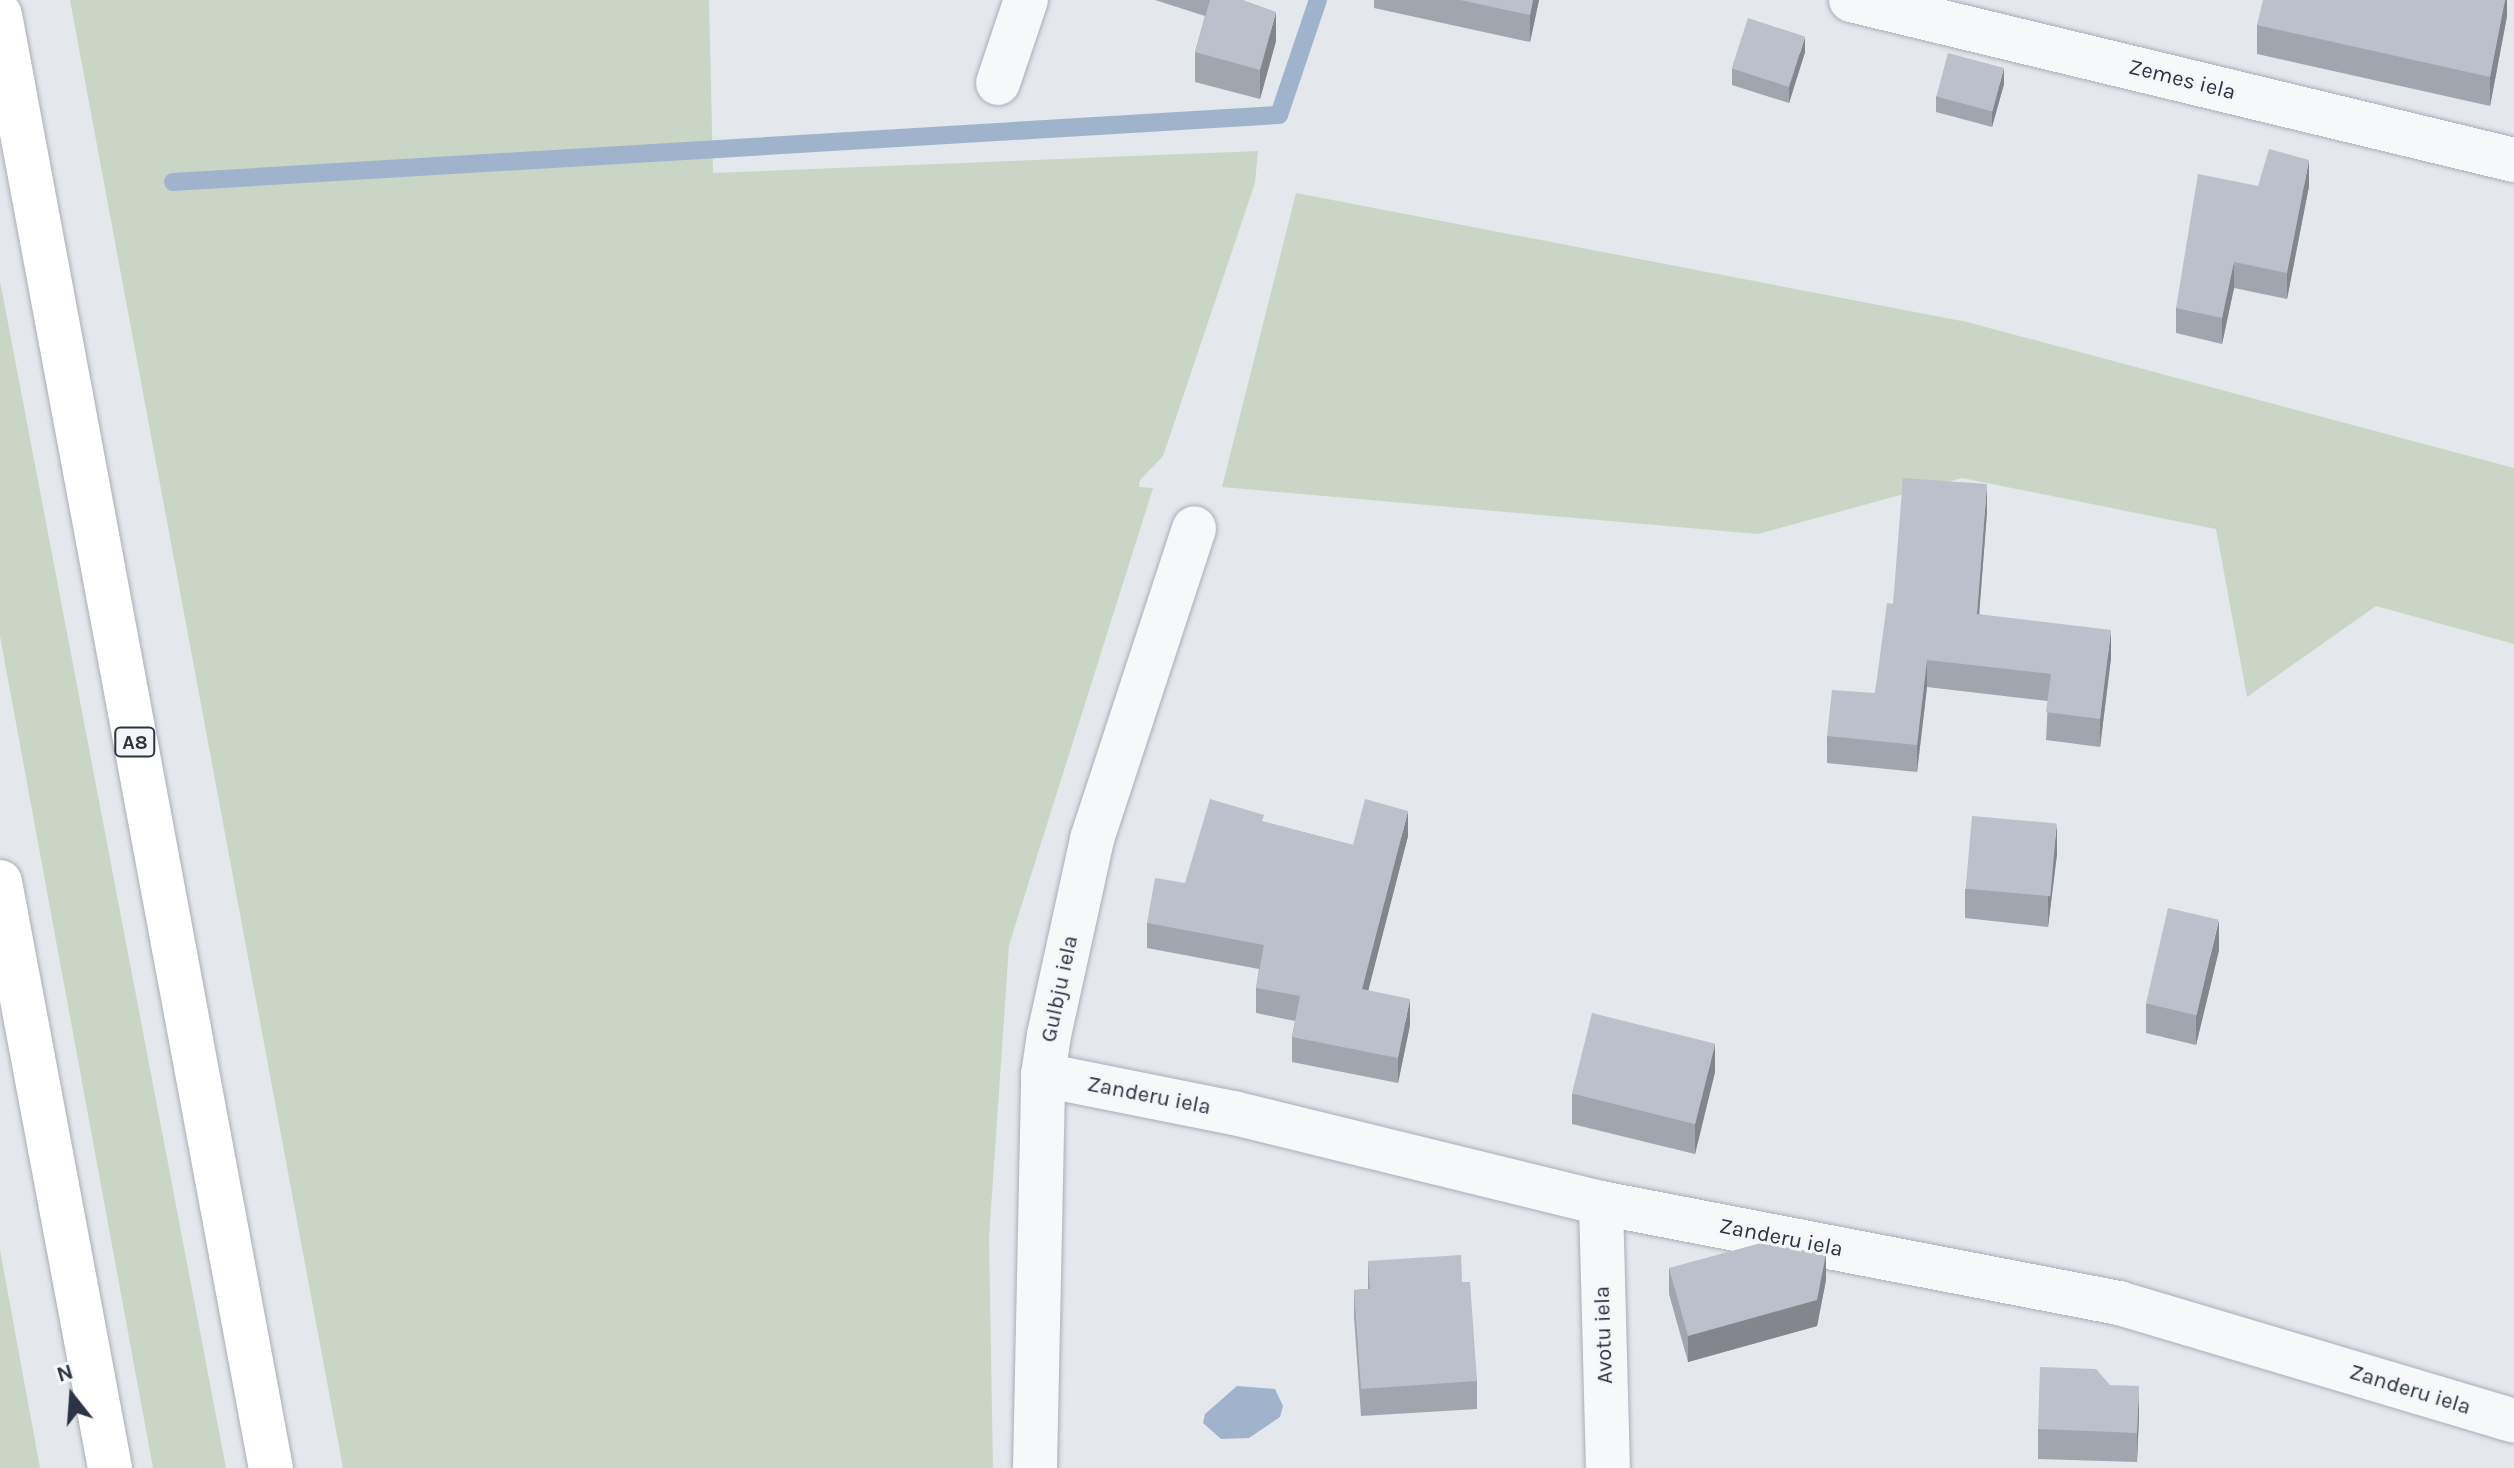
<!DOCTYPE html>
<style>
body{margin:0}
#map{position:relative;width:2514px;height:1468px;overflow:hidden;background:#e4e7ec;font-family:Karla,sans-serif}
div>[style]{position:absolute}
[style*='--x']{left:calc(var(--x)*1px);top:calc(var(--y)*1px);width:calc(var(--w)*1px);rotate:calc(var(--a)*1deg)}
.green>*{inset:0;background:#c9d6c5}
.water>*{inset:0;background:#9fb4cc}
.stream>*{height:18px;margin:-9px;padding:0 9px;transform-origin:9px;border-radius:9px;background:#9fb4cc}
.roads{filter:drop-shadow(0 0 2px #a9aeb7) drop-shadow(0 0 2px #a9aeb7)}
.minor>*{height:44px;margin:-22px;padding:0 22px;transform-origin:22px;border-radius:22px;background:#f7f8fa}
.highway>*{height:44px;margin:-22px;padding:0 22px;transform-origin:22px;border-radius:22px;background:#fff}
.wall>*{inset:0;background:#a1a5ae}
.shaded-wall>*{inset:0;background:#83868d}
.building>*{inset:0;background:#bbc0ca;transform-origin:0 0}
span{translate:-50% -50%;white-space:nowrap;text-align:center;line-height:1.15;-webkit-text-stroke:6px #f4f6f9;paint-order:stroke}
.shield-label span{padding:2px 6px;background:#f4f6f9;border:2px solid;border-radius:6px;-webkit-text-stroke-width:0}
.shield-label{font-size:20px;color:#2b3445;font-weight:700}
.street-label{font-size:22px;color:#2b3445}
.north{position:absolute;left:32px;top:1356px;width:80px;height:80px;-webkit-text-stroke:6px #f4f6f9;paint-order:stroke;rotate:343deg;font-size:22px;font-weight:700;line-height:32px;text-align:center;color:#2b3445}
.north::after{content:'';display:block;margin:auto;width:28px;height:36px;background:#2b3445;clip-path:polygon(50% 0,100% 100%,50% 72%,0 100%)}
</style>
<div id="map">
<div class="green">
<div style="clip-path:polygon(70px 0,709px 0,713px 173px,1258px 151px,1255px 183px,1163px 456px,1140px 480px,1139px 487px,1153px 488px,1009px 945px,989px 1238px,993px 1468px,343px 1468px)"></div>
<div style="clip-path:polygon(1296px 193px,1967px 322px,2514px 468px,2514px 644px,2376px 606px,2247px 697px,2216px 529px,1962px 478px,1758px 534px,1222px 487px)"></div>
<div style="clip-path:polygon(0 281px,226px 1468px,153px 1468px,0 636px)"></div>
<div style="clip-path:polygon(0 1250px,40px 1468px,0 1468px)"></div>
</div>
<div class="water">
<div style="clip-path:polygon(1237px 1386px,1275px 1389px,1283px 1406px,1280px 1417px,1249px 1438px,1221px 1439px,1203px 1423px,1205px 1414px)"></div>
</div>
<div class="stream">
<div style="--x:173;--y:182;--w:1108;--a:-3.47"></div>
<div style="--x:1279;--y:115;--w:121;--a:-71.3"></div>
</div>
<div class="roads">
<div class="minor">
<div style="--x:1851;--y:0;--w:682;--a:13.57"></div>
<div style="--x:998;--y:83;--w:88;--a:-71.4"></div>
<div style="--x:1043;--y:1075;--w:195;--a:11.3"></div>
<div style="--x:1234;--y:1113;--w:378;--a:13.8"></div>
<div style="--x:1601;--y:1203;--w:528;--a:10.93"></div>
<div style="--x:2119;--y:1303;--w:412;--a:16.6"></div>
<div style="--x:1601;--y:1203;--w:265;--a:88.5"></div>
<div style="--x:1035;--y:1468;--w:393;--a:-88.8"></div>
<div style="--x:1043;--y:1075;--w:40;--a:-81.5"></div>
<div style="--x:1049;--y:1035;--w:201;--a:-77.6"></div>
<div style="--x:1092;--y:839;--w:327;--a:-71.8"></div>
</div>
<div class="highway">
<div style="--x:0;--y:15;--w:1478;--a:79.44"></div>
<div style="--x:0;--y:882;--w:596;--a:79.37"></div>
</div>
</div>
<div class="wall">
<div style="clip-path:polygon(1155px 0,1243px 0,1276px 41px,1260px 99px,1195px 82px,1195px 52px,1205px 16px)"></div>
<div style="clip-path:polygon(1374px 0,1539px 0,1530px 42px,1374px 8px)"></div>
<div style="clip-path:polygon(2507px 0,2507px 16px,2490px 106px,2257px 54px,2257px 25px)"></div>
<div style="clip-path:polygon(1805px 52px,1789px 103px,1732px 85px,1732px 69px)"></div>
<div style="clip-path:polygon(2004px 84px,1992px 127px,1936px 112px,1936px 96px)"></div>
<div style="clip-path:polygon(2258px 186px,2309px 186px,2287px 299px,2234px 288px,2222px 344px,2176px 333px,2176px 308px)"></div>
<div style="clip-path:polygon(1987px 512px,1979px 614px,2111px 658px,2100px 747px,2046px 740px,2048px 701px,1927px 687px,1917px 772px,1827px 763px,1827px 736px,1875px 693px,1893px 604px)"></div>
<div style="clip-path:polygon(1264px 822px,1353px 845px,1408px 836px,1368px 990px,1410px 1025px,1398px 1083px,1292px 1062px,1292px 1037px,1295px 1021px,1256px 1013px,1256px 988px,1259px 969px,1147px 948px,1147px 923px)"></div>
<div style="clip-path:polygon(2057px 854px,2048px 927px,1965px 918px,1965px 889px)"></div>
<div style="clip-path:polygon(2219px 950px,2196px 1045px,2146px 1033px,2146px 1004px)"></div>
<div style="clip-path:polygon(1715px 1072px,1695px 1154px,1572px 1124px,1572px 1094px)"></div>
<div style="clip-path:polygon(1368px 1261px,1462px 1282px,1477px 1381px,1477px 1409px,1361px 1416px,1354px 1317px,1354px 1290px,1368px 1289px)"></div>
<div style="clip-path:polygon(1669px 1268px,1826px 1280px,1817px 1326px,1688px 1362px,1669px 1294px)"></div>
<div style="clip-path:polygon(2110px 1385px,2139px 1416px,2137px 1462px,2038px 1459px,2038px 1429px)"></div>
</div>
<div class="shaded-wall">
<div style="clip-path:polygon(1533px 0,1539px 0,1530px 42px,1530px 15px)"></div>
<div style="clip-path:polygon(2505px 0,2507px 0,2507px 16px,2490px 106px,2490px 77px)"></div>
<div style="clip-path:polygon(1276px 12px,1276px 41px,1260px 99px,1260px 70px)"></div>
<div style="clip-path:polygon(1805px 37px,1805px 52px,1789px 103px,1789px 88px)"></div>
<div style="clip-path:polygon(2004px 68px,2004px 84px,1992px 127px,1992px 112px)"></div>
<div style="clip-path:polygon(2309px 160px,2309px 186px,2287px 299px,2287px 273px)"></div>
<div style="clip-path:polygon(2234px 262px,2234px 288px,2222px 344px,2222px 318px)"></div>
<div style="clip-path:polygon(1987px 484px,1987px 512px,1977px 642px,1977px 614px)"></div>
<div style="clip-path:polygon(2111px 630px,2111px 658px,2100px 747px,2100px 719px)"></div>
<div style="clip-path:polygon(1927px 660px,1927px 687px,1917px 772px,1917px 745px)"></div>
<div style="clip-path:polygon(1408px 811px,1408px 836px,1362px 1015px,1362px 989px)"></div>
<div style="clip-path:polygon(2057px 824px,2057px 854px,2048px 927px,2048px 898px)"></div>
<div style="clip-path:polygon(2219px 920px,2219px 950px,2196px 1045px,2196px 1016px)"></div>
<div style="clip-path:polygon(1410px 999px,1410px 1025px,1398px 1083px,1398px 1058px)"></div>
<div style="clip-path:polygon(1715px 1043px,1715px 1072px,1695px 1154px,1695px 1124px)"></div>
<div style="clip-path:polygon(1826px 1254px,1826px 1280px,1817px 1326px,1688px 1362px,1688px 1336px)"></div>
<div style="clip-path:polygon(2139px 1386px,2139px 1416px,2137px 1462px,2137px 1433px)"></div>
</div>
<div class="building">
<div style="clip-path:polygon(1210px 0,1243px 0,1276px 12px,1260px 70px,1195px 52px)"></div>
<div style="clip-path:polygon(1460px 0,1533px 0,1530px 15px)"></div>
<div style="clip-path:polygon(2263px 0,2505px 0,2490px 77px,2257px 25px)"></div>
<div style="left:1748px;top:18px;width:60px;height:53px;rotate:18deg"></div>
<div style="left:1948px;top:53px;width:58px;height:45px;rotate:15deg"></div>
<div style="clip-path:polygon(2269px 149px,2309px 160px,2287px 273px,2234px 262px,2222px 318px,2176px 308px,2198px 174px,2258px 186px)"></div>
<div style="clip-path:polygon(1903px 478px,1987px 484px,1977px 614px,2111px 630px,2100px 719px,2046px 712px,2051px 674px,1927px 660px,1917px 745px,1827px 736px,1832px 690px,1875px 693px,1887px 603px,1893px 604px)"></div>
<div style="clip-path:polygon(1210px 799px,1264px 815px,1262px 821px,1353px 845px,1365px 799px,1408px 811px,1362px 989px,1410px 999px,1398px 1058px,1292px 1037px,1300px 996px,1256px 988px,1264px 945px,1147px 923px,1155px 878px,1185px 883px)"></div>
<div style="left:1972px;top:816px;width:85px;height:73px;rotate:5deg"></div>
<div style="left:2168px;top:908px;width:52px;height:98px;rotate:13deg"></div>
<div style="left:1592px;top:1013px;width:127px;height:83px;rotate:14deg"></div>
<div style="clip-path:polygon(1761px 1243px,1826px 1254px,1817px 1300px,1688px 1336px,1669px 1268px)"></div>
<div style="clip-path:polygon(1461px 1255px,1462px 1282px,1470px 1282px,1477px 1381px,1361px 1389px,1354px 1290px,1370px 1289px,1368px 1261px)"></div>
<div style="clip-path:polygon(2040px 1367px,2096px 1369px,2110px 1385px,2139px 1386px,2137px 1433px,2038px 1429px)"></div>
</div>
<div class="shield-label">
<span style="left:135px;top:742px">A8</span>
</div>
<div class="street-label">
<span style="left:2182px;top:80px;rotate:14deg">Zemes iela</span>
<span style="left:1060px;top:989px;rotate:-78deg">Gulbju iela</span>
<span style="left:1149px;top:1096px;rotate:11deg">Zanderu iela</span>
<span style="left:1781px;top:1238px;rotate:11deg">Zanderu iela</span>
<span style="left:1604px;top:1335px;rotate:-92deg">Avotu iela</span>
<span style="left:2410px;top:1390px;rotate:17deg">Zanderu iela</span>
</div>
<div class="north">N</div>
</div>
